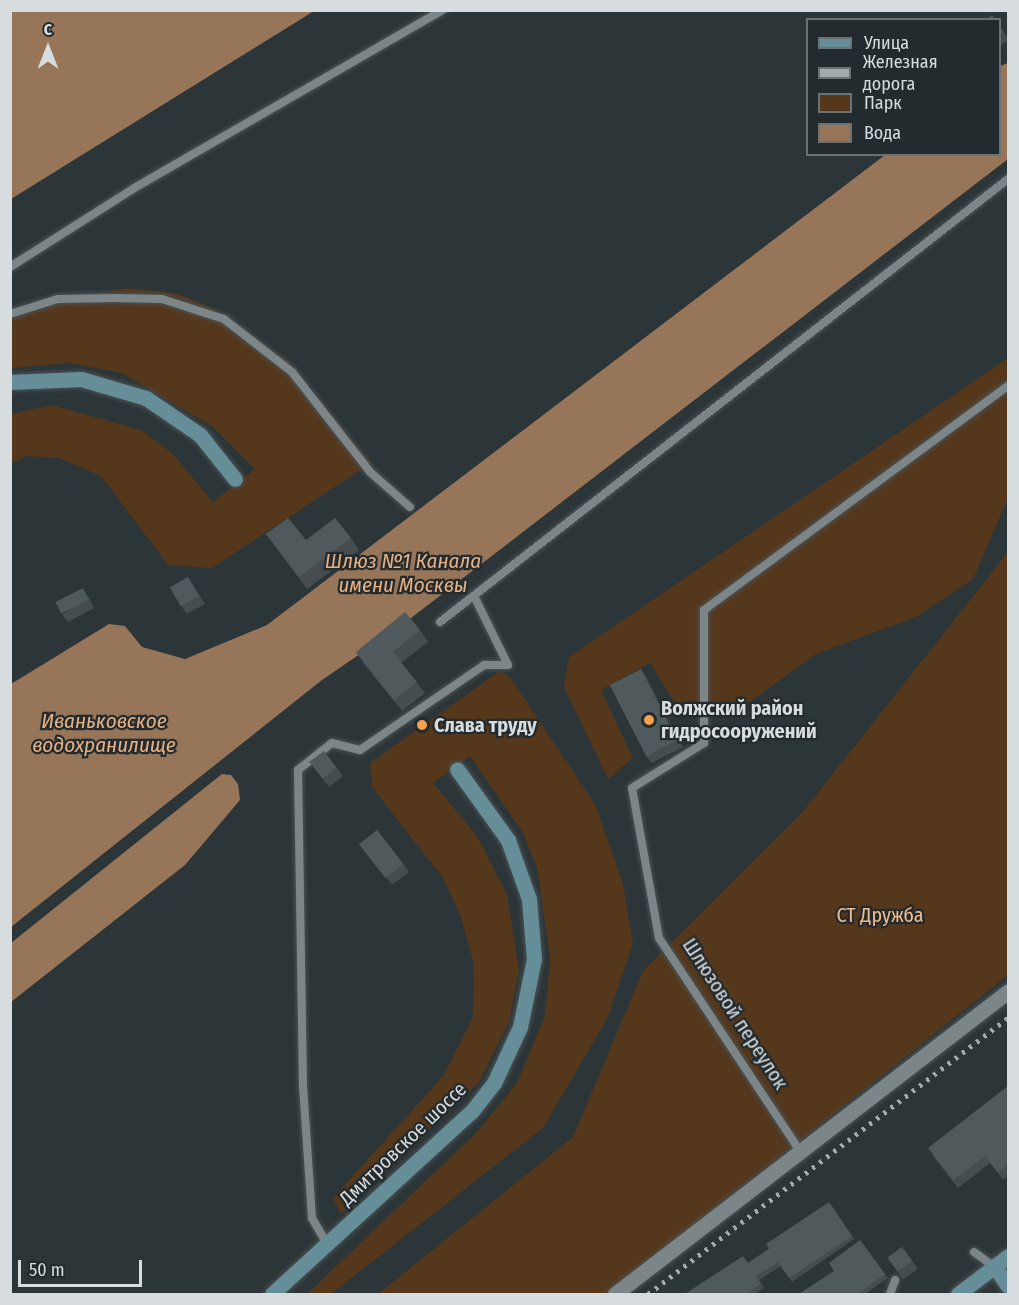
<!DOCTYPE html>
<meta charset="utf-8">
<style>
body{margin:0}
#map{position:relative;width:1019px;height:1305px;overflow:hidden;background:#2c3538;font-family:"Fira Sans Condensed",sans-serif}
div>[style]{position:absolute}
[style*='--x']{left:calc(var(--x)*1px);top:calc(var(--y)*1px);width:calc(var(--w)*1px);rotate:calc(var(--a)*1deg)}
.green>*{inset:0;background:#55371c}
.water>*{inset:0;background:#977559}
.roads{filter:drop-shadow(0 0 2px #4b5355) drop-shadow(0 0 2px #4b5355)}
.lane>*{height:8px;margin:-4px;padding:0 4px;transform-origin:4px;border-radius:4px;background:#7c8689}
.street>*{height:15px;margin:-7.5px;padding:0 7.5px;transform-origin:7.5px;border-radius:7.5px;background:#7c8689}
.secondary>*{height:15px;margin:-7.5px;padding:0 7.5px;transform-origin:7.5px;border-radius:7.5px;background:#668e98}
.rail>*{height:4.5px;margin-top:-2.25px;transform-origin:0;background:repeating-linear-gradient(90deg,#a4abad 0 3px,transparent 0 9px)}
.wall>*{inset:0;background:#454d50;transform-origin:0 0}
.shaded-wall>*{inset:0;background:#383f41}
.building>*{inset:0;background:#505a5d;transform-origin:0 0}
.dots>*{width:16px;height:16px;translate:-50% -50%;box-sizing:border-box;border:3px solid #232b2e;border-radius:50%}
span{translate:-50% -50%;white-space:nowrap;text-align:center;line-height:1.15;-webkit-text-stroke:4.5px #232b2e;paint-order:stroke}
.poi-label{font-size:20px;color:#d7dddf;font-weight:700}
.left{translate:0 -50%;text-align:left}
.park-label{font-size:20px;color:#f2bb8c}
.street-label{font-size:20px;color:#d7dddf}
.water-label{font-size:21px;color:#e8b183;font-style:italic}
.frame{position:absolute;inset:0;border:12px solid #d7dddf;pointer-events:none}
.legend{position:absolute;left:806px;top:18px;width:195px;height:138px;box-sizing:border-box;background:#232b2e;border:2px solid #6b7275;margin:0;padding:8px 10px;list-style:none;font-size:18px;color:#d7dddf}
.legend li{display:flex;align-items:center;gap:12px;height:30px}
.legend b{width:30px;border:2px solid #6b7275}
.north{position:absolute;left:18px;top:18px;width:60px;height:60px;-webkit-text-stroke:4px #232b2e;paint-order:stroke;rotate:0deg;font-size:16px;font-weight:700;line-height:24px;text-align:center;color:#d7dddf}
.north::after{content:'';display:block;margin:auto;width:21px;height:27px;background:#d7dddf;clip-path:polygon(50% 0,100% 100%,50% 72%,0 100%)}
.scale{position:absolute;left:18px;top:1260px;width:124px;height:27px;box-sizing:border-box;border:3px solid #d7dddf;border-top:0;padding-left:8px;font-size:18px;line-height:21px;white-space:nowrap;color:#d7dddf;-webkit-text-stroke:4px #232b2e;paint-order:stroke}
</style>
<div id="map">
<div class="green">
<div style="clip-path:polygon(127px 288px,179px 294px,216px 310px,287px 360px,371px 463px,212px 568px,168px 565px,101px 476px,59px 458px,27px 456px,11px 463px,11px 414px,52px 405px,141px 430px,172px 453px,213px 502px,255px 469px,212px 426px,122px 373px,70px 363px,11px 368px,10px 310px)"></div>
<div style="clip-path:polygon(1008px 358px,1008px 498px,973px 579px,918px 616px,816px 654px,740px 709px,678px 708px,650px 663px,601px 690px,633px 758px,608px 779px,564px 687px,569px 657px)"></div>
<div style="clip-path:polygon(1008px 552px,1008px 975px,607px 1294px,378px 1294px,573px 1137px,643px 971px,801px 814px)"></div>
<div style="clip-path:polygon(500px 671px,511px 678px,596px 806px,623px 884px,633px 943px,608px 1017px,543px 1128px,331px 1294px,307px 1294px,476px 1133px,517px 1083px,545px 1016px,550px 958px,537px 868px,523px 833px,470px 756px,433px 783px,477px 836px,507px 895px,519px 970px,509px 1022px,479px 1082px,341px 1214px,333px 1198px,444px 1075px,473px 1017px,474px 965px,461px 917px,443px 878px,372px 787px,370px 763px)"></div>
</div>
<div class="water">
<div style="clip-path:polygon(11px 10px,314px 10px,314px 11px,11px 199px)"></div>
<div style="clip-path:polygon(1008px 63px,1008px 159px,398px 628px,322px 680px,11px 927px,11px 684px,109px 624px,125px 626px,142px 647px,185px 659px,267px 625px,885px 155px,1000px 154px,1000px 66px)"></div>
<div style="clip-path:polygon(222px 774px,231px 775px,238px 784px,240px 800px,185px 865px,11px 1002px,11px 943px)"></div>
</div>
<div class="roads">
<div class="lane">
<div style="--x:10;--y:267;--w:149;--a:-32.4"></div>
<div style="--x:136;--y:187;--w:354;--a:-30"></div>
<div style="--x:10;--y:314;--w:50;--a:-17.4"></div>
<div style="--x:58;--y:299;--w:57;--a:-1"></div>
<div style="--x:115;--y:298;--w:47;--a:1.2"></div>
<div style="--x:162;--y:299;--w:65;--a:17.9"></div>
<div style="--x:224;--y:319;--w:86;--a:37.9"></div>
<div style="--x:292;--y:372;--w:127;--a:52"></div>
<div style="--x:370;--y:472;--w:53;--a:41.2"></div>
<div style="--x:440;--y:622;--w:720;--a:-37.95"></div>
<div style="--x:800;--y:1151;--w:255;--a:-123.5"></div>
<div style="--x:659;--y:938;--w:152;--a:-100.2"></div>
<div style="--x:632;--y:788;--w:85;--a:-32"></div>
<div style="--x:704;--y:743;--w:133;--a:-90"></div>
<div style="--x:704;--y:610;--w:378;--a:-36.4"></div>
<div style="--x:327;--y:1244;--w:30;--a:-120"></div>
<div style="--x:312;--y:1218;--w:131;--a:-93.9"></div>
<div style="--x:303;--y:1087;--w:317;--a:-90.9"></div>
<div style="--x:298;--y:770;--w:43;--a:-38.5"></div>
<div style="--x:332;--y:743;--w:29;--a:14"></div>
<div style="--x:360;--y:750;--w:150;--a:-34.4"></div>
<div style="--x:484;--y:665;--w:24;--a:0"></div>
<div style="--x:508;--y:665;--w:77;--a:-116.2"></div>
<div style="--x:974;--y:1252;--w:26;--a:36"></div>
<div style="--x:890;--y:1294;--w:15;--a:-70"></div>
</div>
<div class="street">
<div style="--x:615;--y:1294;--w:496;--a:-37.6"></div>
</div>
<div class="secondary">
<div style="--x:10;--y:382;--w:71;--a:-2.4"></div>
<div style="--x:81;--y:379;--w:68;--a:16.3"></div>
<div style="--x:146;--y:398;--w:65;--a:34.4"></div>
<div style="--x:200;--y:435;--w:56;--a:51.5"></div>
<div style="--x:995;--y:1267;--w:23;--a:56"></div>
<div style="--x:272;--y:1294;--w:271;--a:-42.5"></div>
<div style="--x:472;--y:1111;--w:36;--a:-52"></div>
<div style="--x:494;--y:1083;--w:62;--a:-65.1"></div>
<div style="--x:520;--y:1027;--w:69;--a:-78.4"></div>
<div style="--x:534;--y:959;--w:60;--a:-94.8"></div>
<div style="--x:529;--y:899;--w:63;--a:-109.6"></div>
<div style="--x:508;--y:840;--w:87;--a:-125.7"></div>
<div style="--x:958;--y:1294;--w:63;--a:-37.2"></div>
</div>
</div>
<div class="rail">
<div style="--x:648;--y:1294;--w:454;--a:-37.5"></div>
</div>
<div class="wall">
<div style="clip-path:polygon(999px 26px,1008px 38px,1008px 40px,999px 47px)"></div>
<div style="clip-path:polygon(266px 534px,306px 540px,351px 538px,359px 550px,307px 589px)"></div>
<div style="clip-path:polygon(188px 577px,205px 604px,187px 614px,182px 607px)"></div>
<div style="clip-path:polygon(88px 596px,94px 608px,68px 622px,62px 615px)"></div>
<div style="clip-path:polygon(420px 630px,428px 642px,401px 663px,425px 693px,402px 711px,364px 664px,356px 652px)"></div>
<div style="clip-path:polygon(641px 669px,646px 676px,683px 747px,652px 763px,646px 756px)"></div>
<div style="clip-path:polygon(309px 761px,337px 768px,343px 776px,329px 787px)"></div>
<div style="clip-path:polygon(359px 844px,404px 864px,409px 872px,392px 885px)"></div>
<div style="clip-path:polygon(1008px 1086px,1008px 1176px,1003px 1180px,990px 1163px,958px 1188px,933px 1156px)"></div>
<div style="clip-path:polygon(829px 1202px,854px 1239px,792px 1282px,781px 1266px,759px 1280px,764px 1288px,754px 1294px,685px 1294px,748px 1263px,769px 1249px)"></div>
<div style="clip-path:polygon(860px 1240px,888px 1278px,865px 1294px,799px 1294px,834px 1271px)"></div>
<div style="left:902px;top:1247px;width:27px;height:18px;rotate:54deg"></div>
</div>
<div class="shaded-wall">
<div style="clip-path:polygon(641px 669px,646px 676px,683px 747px,677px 740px)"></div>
</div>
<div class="building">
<div style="clip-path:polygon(992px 15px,995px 20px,986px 20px)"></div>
<div style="clip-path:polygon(999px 26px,1004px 32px,999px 35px)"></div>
<div style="clip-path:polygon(288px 518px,306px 540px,335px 518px,351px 538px,299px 577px,266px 534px)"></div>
<div style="left:188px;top:577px;width:22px;height:21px;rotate:60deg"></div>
<div style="left:83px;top:588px;width:13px;height:31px;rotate:63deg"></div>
<div style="clip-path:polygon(405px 612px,420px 630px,393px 652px,417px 682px,394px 700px,356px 652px)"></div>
<div style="left:641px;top:669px;width:80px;height:35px;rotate:63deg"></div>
<div style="left:324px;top:751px;width:21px;height:18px;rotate:53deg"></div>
<div style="left:377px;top:830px;width:43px;height:23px;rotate:52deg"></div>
<div style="clip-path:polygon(1008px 1086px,1008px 1164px,998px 1172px,985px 1156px,953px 1180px,928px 1148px)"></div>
<div style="clip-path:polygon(829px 1202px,852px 1236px,789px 1278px,778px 1262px,756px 1276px,761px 1284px,745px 1294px,685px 1294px,743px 1256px,748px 1263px,769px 1249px,766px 1244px)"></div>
<div style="clip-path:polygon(860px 1240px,885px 1274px,857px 1294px,799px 1294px,834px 1271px,829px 1263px)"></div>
<div style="left:902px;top:1247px;width:17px;height:18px;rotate:54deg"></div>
</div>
<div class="dots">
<div style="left:649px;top:720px;background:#f9a04c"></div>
<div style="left:422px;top:725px;background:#f9a04c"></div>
</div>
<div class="poi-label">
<span class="left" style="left:661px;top:720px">Волжский район<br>гидросооружений</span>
<span class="left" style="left:434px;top:725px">Слава труду</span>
</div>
<div class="park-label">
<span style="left:880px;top:915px">СТ Дружба</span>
</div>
<div class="street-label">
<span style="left:735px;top:1014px;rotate:57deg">Шлюзовой переулок</span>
<span style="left:403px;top:1144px;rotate:-44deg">Дмитровское шоссе</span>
</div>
<div class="water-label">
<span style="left:403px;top:573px">Шлюз №1 Канала<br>имени Москвы</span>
<span style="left:104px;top:733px">Иваньковское<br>водохранилище</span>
</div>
<div class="frame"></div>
<ul class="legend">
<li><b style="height:8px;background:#668e98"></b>Улица</li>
<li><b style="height:8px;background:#a4abad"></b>Железная дорога</li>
<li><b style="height:16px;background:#55371c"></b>Парк</li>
<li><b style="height:16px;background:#977559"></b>Вода</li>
</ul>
<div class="north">С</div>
<div class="scale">50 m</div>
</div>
